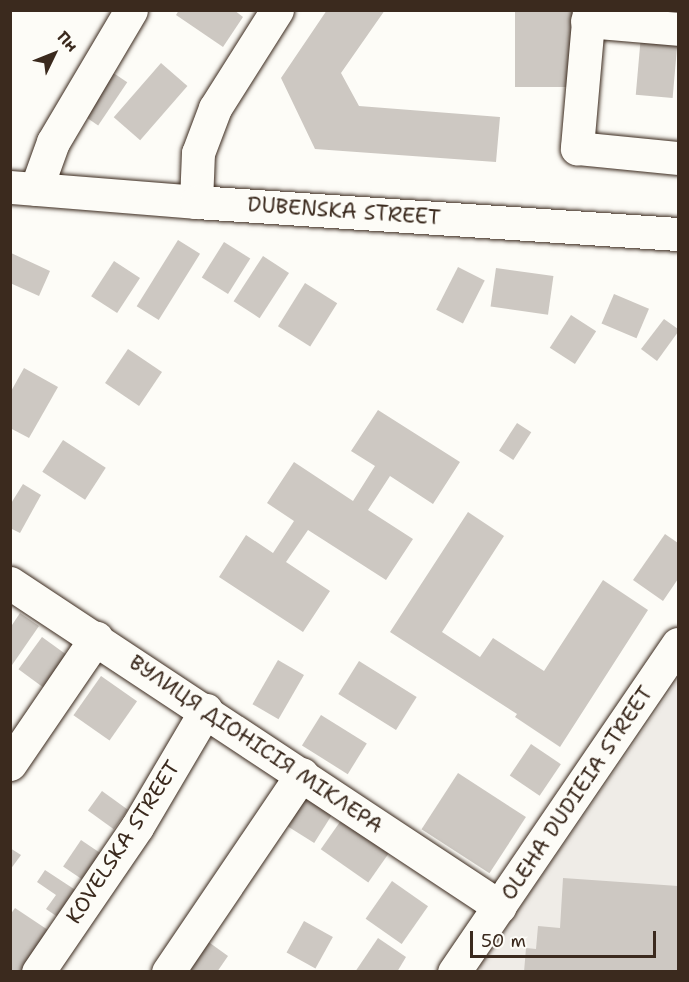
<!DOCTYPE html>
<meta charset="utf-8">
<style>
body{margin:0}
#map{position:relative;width:689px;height:982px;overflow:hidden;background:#fdfcf7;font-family:"Shantell Sans",sans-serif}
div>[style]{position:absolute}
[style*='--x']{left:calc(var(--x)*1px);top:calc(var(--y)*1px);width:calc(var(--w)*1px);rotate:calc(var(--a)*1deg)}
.built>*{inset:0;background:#efece7}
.building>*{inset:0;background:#cdc8c2;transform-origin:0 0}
.roads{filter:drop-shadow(0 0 2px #3b2a1e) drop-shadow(0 0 2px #3b2a1e)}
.minor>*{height:33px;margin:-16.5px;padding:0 16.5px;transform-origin:16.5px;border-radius:16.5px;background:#fdfcf7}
.major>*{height:33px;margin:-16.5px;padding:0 16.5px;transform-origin:16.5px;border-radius:16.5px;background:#fdfcf7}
span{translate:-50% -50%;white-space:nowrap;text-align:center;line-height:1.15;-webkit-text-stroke:5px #fdfcf7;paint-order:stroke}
.street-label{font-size:21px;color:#3b2a1e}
.frame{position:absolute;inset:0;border:12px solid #3b2a1e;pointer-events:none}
.north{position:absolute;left:24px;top:24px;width:60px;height:60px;-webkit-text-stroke:4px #fdfcf7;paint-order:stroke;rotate:47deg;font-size:16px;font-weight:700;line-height:24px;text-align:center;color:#3b2a1e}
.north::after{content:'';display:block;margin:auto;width:21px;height:27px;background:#3b2a1e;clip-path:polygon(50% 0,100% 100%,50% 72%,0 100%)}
.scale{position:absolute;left:470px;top:931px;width:186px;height:27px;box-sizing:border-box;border:3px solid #3b2a1e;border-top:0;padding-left:8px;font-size:18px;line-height:21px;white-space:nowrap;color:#3b2a1e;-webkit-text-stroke:4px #fdfcf7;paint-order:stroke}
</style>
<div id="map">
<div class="built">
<div style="clip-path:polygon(678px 680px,678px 971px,481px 972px,480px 965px)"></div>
</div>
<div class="building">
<div style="clip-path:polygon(179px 10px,234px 10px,243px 17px,223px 47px,176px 15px)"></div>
<div style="clip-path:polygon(327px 10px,385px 10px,341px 73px,359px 106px,500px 117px,496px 162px,315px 149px,281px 78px)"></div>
<div style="left:515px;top:10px;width:59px;height:77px"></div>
<div style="left:641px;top:35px;width:37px;height:60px;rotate:5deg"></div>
<div style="left:161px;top:63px;width:35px;height:72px;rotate:41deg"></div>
<div style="left:109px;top:70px;width:22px;height:52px;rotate:34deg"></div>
<div style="left:178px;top:240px;width:26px;height:78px;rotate:32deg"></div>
<div style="left:224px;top:242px;width:31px;height:42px;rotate:32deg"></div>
<div style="clip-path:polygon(11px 253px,50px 271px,39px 296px,10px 283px)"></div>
<div style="left:263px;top:256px;width:31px;height:54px;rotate:33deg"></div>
<div style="left:114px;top:261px;width:31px;height:42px;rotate:33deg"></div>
<div style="left:458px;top:267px;width:30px;height:48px;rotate:27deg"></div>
<div style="left:496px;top:268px;width:58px;height:39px;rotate:8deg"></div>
<div style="left:305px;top:283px;width:38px;height:51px;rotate:32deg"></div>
<div style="left:614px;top:294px;width:38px;height:32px;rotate:23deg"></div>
<div style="left:571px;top:315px;width:30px;height:39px;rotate:33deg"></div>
<div style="clip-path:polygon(664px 319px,678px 329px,678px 332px,657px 361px,641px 349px)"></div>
<div style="left:128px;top:349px;width:41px;height:41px;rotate:34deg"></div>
<div style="clip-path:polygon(24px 368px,58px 387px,29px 438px,10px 428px,10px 393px)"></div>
<div style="clip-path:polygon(378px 410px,460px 462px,433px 504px,390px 476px,368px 510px,413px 539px,386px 580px,308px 530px,286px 562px,330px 591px,303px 632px,219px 577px,246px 535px,273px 553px,294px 521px,267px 503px,294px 462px,353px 501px,375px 466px,351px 451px)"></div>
<div style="left:517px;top:423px;width:17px;height:33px;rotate:33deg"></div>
<div style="left:63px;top:440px;width:51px;height:38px;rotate:33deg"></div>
<div style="clip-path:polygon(23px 484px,41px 495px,20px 533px,10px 528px,10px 505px)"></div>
<div style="clip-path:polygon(468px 512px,504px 536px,442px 632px,480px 657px,493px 638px,544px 671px,603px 580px,648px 610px,560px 747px,515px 717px,517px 714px,390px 632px)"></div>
<div style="clip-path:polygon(665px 534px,678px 543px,678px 579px,663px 601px,633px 580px)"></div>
<div style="clip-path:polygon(20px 613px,39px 626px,10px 668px,10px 628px)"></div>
<div style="left:42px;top:637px;width:32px;height:40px;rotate:36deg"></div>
<div style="left:278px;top:660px;width:30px;height:51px;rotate:30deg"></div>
<div style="left:359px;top:661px;width:68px;height:39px;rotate:32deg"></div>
<div style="left:101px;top:676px;width:44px;height:48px;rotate:35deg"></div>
<div style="left:321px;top:715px;width:54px;height:36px;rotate:32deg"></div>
<div style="left:531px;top:744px;width:36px;height:38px;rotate:34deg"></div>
<div style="left:458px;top:773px;width:81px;height:67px;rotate:33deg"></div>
<div style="left:102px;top:791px;width:32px;height:24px;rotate:36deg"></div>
<div style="left:307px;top:796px;width:31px;height:36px;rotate:32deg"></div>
<div style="left:342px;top:819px;width:58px;height:37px;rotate:35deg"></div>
<div style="left:81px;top:840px;width:29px;height:32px;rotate:34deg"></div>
<div style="clip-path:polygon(10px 848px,21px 855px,10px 870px)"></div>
<div style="clip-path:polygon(45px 870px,80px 893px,62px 920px,46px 909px,56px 895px,37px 882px)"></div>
<div style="clip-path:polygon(563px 878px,678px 886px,678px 972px,524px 972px,526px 948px,536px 949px,538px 926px,560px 928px)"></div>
<div style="left:392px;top:881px;width:44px;height:46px;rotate:35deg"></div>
<div style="clip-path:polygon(15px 908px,48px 930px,21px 972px,10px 972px,10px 915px)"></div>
<div style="left:304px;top:921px;width:33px;height:36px;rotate:29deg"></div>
<div style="clip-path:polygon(203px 938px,228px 956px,217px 972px,189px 972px,202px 953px,196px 948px)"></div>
<div style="clip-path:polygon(378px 938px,406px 957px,397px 972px,355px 972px)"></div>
</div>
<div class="roads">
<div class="minor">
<div style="--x:589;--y:10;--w:139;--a:95"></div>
<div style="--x:577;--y:148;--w:101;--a:5.7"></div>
<div style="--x:587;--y:21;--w:91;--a:5"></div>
<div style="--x:36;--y:189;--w:50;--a:-70.1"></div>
<div style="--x:53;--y:142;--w:153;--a:-59.4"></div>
<div style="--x:196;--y:202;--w:49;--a:-87.7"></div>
<div style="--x:198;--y:153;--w:48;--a:-69.3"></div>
<div style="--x:215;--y:108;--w:116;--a:-57.7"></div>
<div style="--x:10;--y:583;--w:587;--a:33.47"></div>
<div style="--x:10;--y:764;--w:153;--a:-55.7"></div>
<div style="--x:38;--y:972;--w:176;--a:-55.7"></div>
<div style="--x:137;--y:827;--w:136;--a:-59.5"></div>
<div style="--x:168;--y:972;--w:239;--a:-55.9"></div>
</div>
<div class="major">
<div style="--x:10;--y:187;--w:187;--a:4.6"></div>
<div style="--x:196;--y:202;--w:483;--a:3.8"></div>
<div style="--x:454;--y:972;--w:397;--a:-55.7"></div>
</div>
</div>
<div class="street-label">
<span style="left:344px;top:211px;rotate:4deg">DUBENSKA STREET</span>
<span style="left:256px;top:744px;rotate:34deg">ВУЛИЦЯ ДІОНІСІЯ МІКЛЕРА</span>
<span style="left:577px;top:793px;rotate:-56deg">OLEHA DUDIEIA STREET</span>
<span style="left:123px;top:842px;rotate:-57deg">KOVELSKA STREET</span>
</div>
<div class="frame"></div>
<div class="north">Пн</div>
<div class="scale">50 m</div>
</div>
